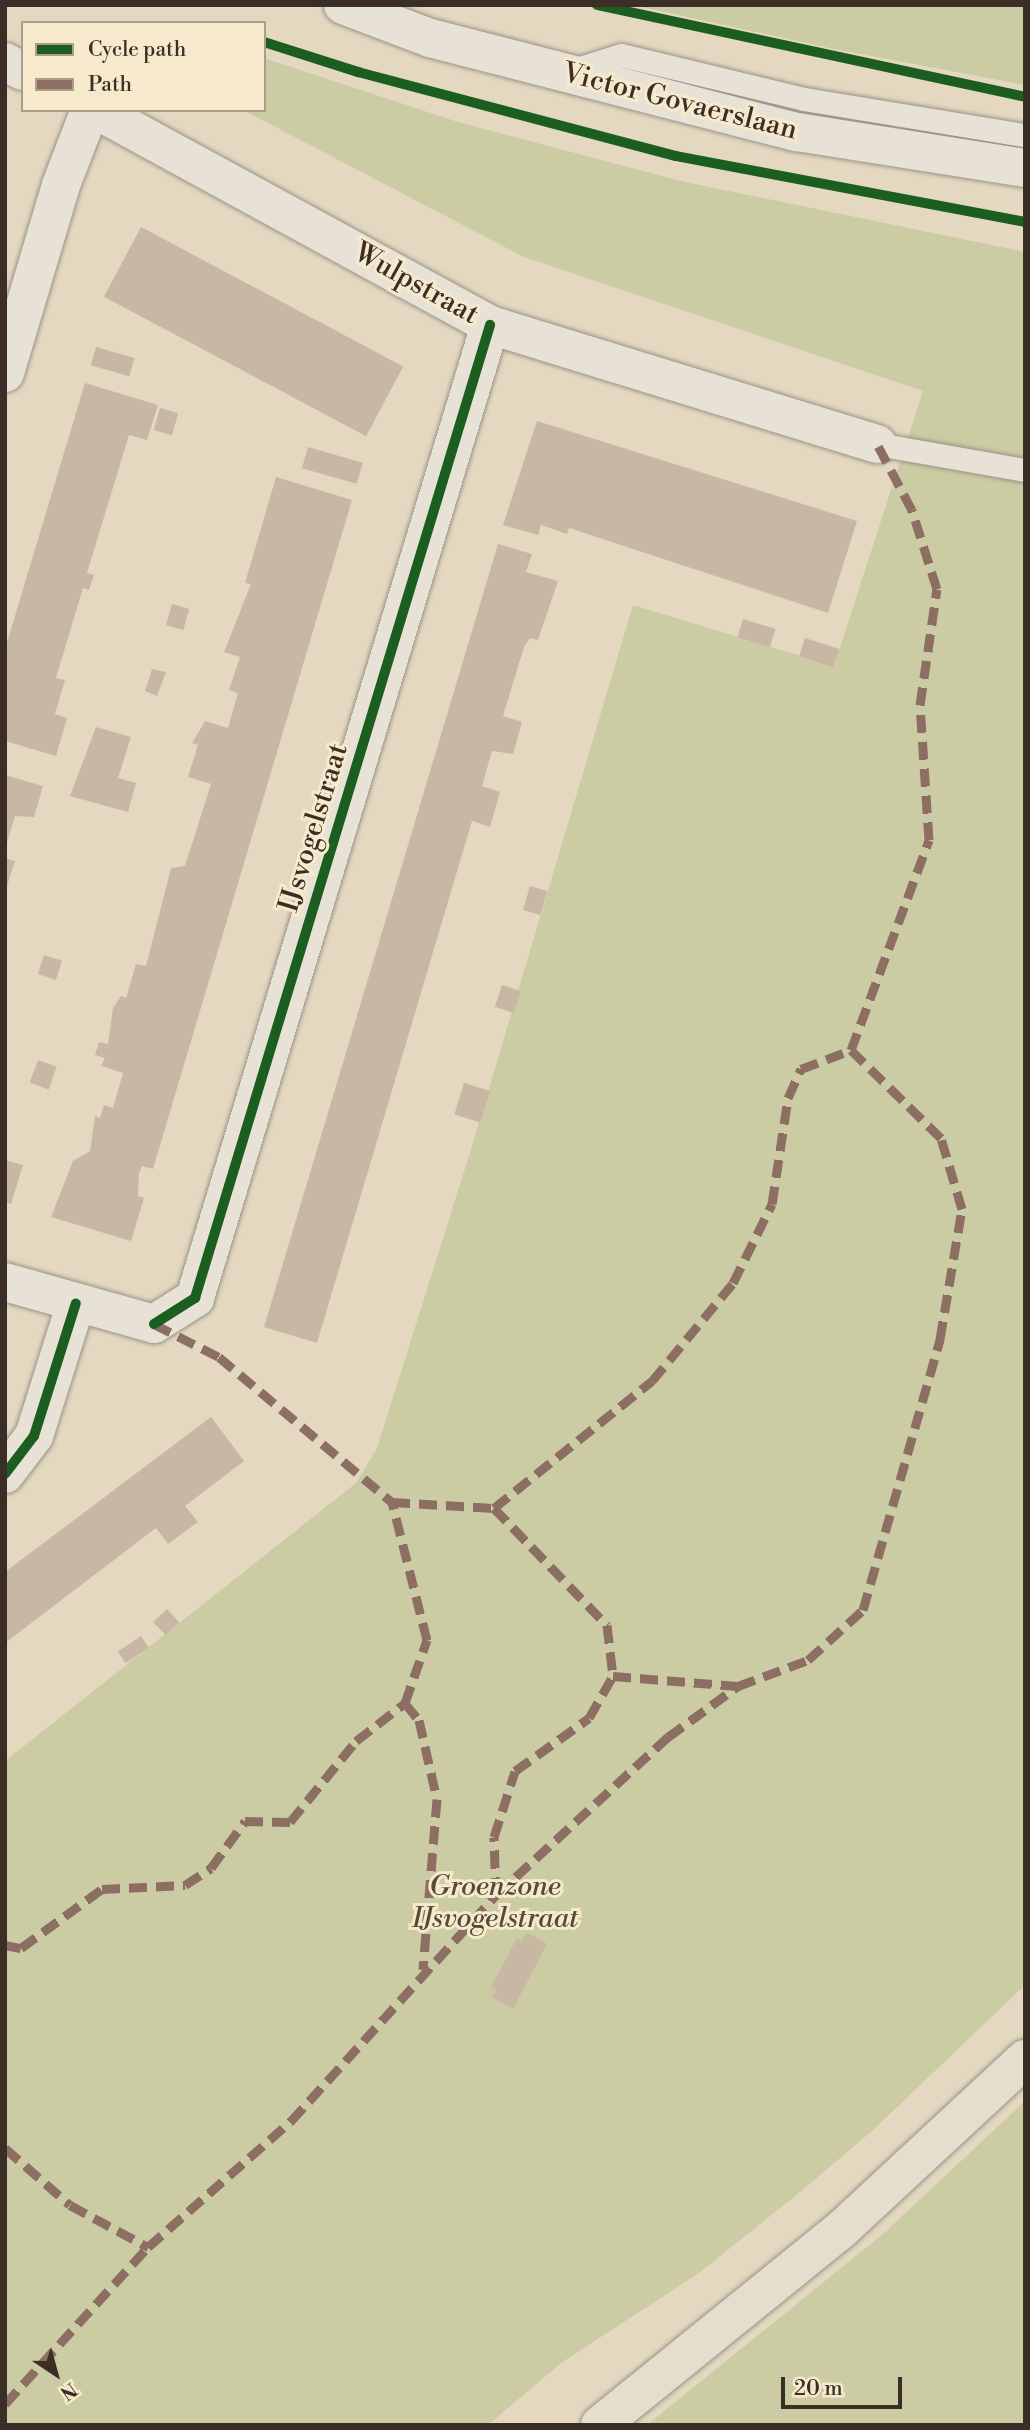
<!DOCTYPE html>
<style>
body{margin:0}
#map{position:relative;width:1030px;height:2430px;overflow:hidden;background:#e4d9c0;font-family:"Libre Bodoni",serif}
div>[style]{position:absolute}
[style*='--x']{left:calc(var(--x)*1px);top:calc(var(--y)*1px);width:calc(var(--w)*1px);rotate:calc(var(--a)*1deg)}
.green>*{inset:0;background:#cccca4}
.building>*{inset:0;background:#c7b7a3;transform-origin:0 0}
.roads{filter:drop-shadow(0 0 2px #9a9385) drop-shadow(0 0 2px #9a9385)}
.service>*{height:23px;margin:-11.5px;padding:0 11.5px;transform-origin:11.5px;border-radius:11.5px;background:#e8e2d6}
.minor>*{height:38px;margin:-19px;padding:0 19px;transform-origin:19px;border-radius:19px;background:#e8e2d6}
.tertiary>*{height:38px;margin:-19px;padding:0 19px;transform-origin:19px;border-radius:19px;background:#e8e2d6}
.motorway>*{height:38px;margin:-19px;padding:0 19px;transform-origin:19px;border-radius:19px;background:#e4decf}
.quiet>*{height:9px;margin-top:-4.5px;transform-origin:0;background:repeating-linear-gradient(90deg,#8d6e63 0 18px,transparent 0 27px)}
.cycleway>*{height:10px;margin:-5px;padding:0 5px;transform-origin:5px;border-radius:5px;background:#1b5e20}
span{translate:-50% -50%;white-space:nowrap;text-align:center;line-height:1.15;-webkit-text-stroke:6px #f7eacc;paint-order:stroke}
.street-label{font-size:28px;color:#3a2e27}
.park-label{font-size:28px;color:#534c3b;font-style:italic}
.frame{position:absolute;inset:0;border:7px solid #3a2e27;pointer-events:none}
.legend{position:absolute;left:21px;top:21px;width:245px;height:91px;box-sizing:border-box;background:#f7eacc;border:2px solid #ab9f8a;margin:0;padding:9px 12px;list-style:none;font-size:21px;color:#3a2e27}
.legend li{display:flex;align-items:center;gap:14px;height:35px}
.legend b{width:35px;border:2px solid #ab9f8a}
.north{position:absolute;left:21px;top:2339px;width:70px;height:70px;-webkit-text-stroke:5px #f7eacc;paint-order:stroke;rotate:144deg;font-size:19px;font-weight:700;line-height:28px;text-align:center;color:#3a2e27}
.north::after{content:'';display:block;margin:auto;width:24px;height:32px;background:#3a2e27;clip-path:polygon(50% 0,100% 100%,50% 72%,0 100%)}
.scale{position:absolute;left:781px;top:2377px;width:121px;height:32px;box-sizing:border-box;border:4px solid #3a2e27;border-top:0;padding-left:9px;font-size:21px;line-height:24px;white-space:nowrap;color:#3a2e27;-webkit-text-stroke:5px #f7eacc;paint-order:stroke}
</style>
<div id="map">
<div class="green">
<div style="clip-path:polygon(633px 5px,1025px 5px,1025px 85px,824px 47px)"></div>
<div style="clip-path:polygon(264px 58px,458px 122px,685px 182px,1025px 252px,1025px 1985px,871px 2132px,794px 2197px,699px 2273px,561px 2363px,488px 2425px,5px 2425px,5px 1761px,356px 1483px,377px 1448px,468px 1159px,633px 605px,834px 666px,923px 391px,524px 257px,243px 110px,264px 110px)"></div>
<div style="clip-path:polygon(1025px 2101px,1025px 2425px,647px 2425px,883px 2234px)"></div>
</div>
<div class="building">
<div style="left:141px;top:227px;width:297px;height:79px;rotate:28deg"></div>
<div style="left:96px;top:347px;width:40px;height:19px;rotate:16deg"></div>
<div style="clip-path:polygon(85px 383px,158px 405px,147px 440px,129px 435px,87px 573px,94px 575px,89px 590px,83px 588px,56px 678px,65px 680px,55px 714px,67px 718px,56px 756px,5px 741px,5px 649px)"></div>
<div style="left:160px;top:408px;width:19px;height:23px;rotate:16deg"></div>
<div style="clip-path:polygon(537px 421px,857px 521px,828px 613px,569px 528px,567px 534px,541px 525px,538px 535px,503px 525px)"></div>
<div style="left:308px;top:447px;width:57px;height:22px;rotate:16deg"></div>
<div style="clip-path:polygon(276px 477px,352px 500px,153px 1169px,142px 1166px,139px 1173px,138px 1196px,144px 1198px,131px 1241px,51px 1217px,73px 1161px,90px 1151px,95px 1116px,100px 1118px,104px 1105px,113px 1108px,123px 1073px,101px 1066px,105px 1058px,95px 1055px,99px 1042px,108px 1044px,113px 1008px,121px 996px,126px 998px,136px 964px,146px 966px,171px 868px,185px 866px,211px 784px,188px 777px,198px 745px,192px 743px,205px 721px,228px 728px,238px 693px,229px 690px,240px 657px,224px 652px,251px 584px,245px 583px)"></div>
<div style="clip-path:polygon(498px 544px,532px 554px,526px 572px,558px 581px,538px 640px,530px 638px,524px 647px,503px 716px,522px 722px,513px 754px,492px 751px,482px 786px,500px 792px,490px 827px,472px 821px,317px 1343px,264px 1327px)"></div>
<div style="left:172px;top:604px;width:18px;height:22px;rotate:16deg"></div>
<div style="left:743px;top:619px;width:34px;height:19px;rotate:17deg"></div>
<div style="left:805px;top:638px;width:36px;height:19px;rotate:18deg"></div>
<div style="clip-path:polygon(152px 669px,166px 672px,157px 696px,145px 691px)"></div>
<div style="clip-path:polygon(96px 727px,131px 737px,118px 778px,136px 783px,128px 812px,70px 796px)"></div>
<div style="clip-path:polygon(5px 775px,43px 786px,34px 817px,15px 816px,6px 846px)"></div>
<div style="clip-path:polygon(5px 858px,15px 861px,6px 889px,5px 889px)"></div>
<div style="left:530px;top:886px;width:18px;height:25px;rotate:16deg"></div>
<div style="left:44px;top:955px;width:19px;height:20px;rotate:18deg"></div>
<div style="left:502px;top:985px;width:20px;height:23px;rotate:18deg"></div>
<div style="left:38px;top:1060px;width:20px;height:24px;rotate:20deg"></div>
<div style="left:464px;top:1083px;width:27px;height:33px;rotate:17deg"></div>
<div style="clip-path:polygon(5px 1160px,23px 1165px,11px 1204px,5px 1202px)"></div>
<div style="clip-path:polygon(211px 1417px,244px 1461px,185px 1506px,198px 1522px,168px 1544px,156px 1528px,5px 1643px,5px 1572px)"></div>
<div style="left:167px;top:1609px;width:18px;height:19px;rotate:47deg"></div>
<div style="left:141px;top:1636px;width:14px;height:28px;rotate:56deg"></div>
<div style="clip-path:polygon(526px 1932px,547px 1944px,513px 2009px,492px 1997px,496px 1990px,491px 1987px,517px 1938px,522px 1941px)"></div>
</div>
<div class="roads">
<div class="service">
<div style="--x:570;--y:71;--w:53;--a:-17.4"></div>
<div style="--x:621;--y:55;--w:188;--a:13.5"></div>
<div style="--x:804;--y:99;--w:224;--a:9.3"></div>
<div style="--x:877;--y:444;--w:150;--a:10"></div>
</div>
<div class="minor">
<div style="--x:5;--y:62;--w:20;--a:27"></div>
<div style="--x:96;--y:110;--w:449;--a:28.6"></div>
<div style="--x:490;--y:325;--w:405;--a:17.1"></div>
<div style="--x:5;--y:373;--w:196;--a:-73.4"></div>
<div style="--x:61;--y:185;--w:80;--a:-68.9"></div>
<div style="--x:5;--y:1282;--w:155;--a:15.7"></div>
<div style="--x:154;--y:1324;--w:49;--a:-32.4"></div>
<div style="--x:195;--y:1298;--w:1017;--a:-73.13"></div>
<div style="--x:5;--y:1474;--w:48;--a:-52.7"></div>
<div style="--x:34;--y:1436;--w:139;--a:-72.5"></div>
</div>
<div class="tertiary">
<div style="--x:343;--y:5;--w:93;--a:20.8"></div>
<div style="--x:430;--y:38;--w:379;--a:14.4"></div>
<div style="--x:797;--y:132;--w:231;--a:9"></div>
</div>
<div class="motorway">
<div style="--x:600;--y:2425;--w:311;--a:-39"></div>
<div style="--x:842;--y:2229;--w:250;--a:-42.9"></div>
</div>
</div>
<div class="quiet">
<div style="--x:154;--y:1324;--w:73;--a:26.9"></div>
<div style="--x:219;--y:1357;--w:226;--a:40"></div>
<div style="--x:392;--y:1502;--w:102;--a:3.4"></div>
<div style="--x:494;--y:1508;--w:163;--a:46"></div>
<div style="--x:607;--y:1625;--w:51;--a:83.3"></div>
<div style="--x:494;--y:1508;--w:203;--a:-38.8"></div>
<div style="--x:652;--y:1381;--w:127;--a:-50.4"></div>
<div style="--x:733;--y:1283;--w:88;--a:-63.7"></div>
<div style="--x:772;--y:1204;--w:107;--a:-81.4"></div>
<div style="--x:788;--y:1098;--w:32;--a:-66"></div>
<div style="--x:801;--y:1069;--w:53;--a:-20.8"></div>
<div style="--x:405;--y:1703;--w:22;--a:51"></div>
<div style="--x:419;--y:1720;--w:81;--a:77.2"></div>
<div style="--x:437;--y:1799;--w:171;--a:94.7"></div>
<div style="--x:496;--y:1895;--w:234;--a:-42.6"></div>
<div style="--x:668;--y:1737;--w:87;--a:-36.1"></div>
<div style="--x:5;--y:1945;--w:16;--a:11"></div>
<div style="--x:21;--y:1948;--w:100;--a:-36.1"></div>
<div style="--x:102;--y:1889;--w:83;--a:-2.8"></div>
<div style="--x:185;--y:1885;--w:31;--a:-33"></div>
<div style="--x:211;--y:1868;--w:58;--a:-54.1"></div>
<div style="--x:245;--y:1821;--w:45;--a:1.3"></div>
<div style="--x:290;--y:1822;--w:104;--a:-50.8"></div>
<div style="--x:356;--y:1741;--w:62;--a:-37.8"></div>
<div style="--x:405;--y:1703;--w:67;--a:-70.8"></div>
<div style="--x:427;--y:1640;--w:142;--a:-104.2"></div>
<div style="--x:5;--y:2148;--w:86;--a:41.2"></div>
<div style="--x:70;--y:2205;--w:89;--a:28.3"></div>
<div style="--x:5;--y:2404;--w:212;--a:-47.7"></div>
<div style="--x:148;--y:2247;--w:191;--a:-41.4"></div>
<div style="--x:291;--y:2121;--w:305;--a:-47.8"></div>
<div style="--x:496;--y:1895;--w:58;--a:-92"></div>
<div style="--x:494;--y:1837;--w:69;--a:-72.3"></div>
<div style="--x:515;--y:1771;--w:91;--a:-35.6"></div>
<div style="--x:589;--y:1718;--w:48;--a:-60.3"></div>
<div style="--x:613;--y:1676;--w:125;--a:4.6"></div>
<div style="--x:738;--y:1686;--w:75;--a:-20.4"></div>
<div style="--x:808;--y:1660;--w:74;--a:-42.3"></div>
<div style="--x:863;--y:1610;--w:282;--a:-74.1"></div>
<div style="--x:940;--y:1339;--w:132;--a:-80.4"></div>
<div style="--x:962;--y:1209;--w:74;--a:-106.5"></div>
<div style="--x:941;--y:1138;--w:126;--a:-135.6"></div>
<div style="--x:851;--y:1050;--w:224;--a:-69.6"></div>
<div style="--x:929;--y:840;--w:135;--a:-93.8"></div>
<div style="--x:920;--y:705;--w:117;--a:-81.7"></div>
<div style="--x:937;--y:589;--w:83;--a:-107.6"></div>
<div style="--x:912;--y:510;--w:75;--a:-117.9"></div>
</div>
<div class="cycleway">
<div style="--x:597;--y:5;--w:438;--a:12.1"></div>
<div style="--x:264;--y:42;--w:99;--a:17.7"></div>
<div style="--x:358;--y:72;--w:329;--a:14.8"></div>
<div style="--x:676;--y:156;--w:355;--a:10.7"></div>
<div style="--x:154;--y:1324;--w:49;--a:-32.4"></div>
<div style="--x:195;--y:1298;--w:1017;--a:-73.13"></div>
<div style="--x:5;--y:1474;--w:48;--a:-52.7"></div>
<div style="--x:34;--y:1436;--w:139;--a:-72.5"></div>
</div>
<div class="street-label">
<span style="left:680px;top:102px;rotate:14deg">Victor Govaerslaan</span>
<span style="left:416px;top:284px;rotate:29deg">Wulpstraat</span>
<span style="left:314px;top:828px;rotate:-73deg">IJsvogelstraat</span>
</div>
<div class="park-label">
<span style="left:495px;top:1903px">Groenzone<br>IJsvogelstraat</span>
</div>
<div class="frame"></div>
<ul class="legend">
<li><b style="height:9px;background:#1b5e20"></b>Cycle path</li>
<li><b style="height:9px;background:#8d6e63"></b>Path</li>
</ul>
<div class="north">N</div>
<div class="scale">20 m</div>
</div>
